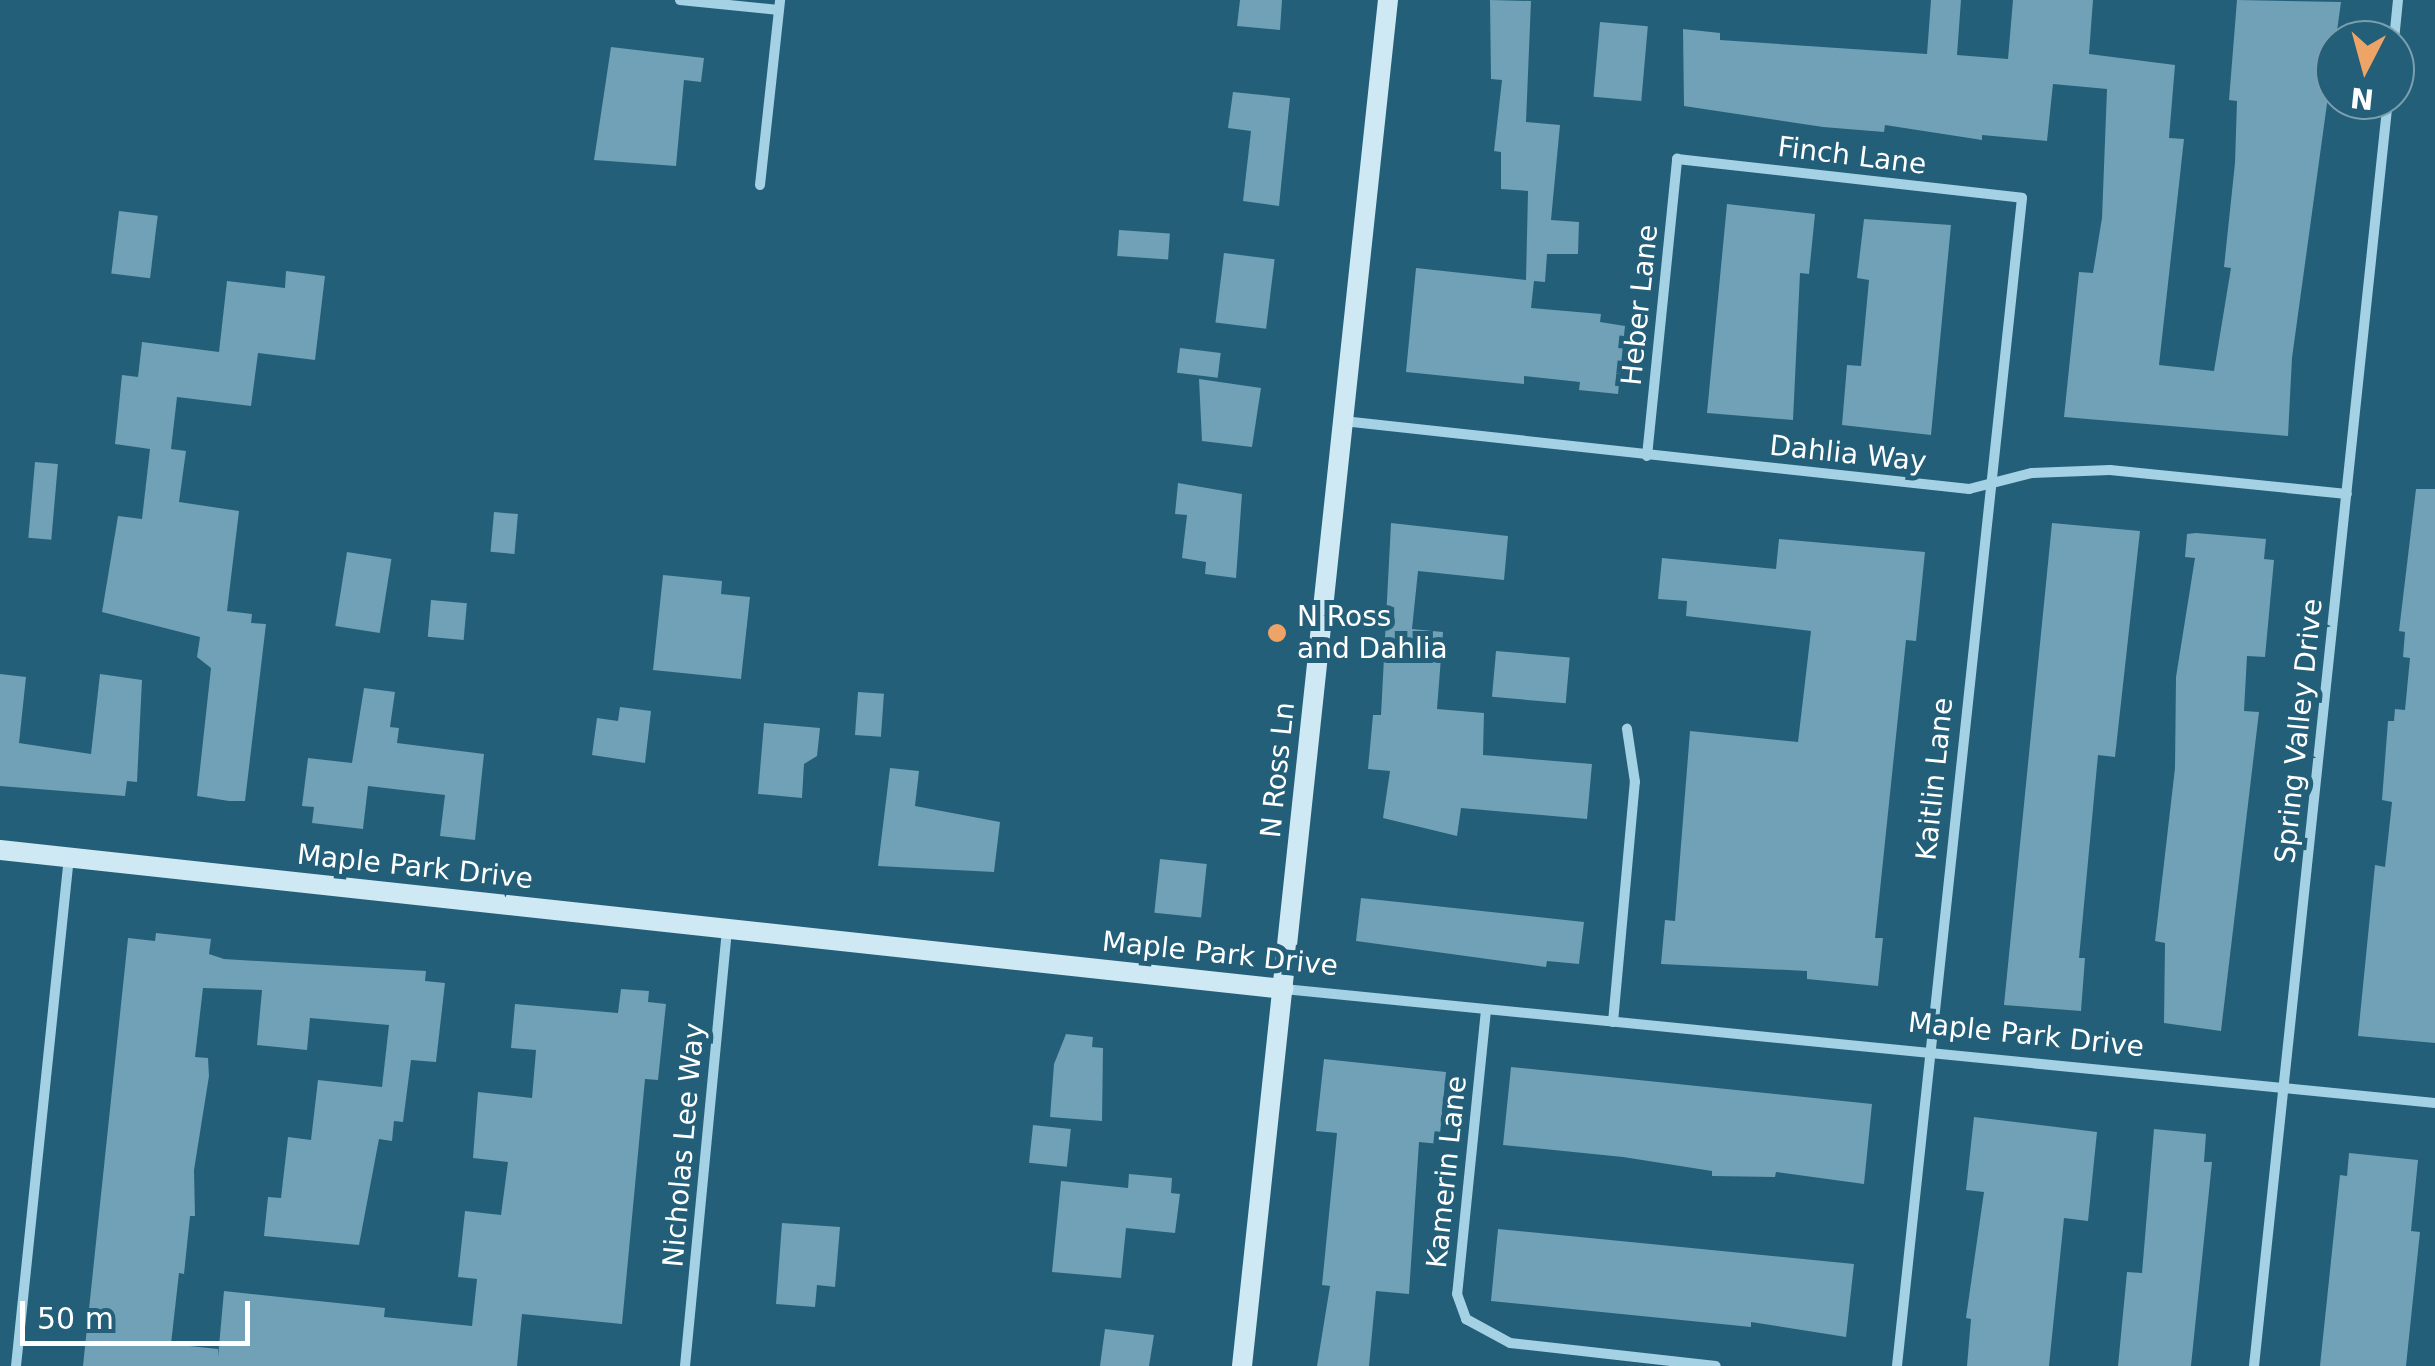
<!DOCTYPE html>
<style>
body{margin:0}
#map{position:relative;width:2435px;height:1366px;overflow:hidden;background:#235f79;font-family:"DejaVu Sans",sans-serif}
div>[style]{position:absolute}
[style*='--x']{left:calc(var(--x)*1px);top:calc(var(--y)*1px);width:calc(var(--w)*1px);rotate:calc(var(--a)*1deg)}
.building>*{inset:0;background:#70a1b6;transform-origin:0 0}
.street>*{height:10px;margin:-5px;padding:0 5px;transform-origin:5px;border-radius:5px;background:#a4d2e4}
.secondary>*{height:20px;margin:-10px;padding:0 10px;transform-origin:10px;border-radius:10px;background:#cee8f4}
.dots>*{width:28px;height:28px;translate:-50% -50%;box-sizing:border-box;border:5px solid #235f79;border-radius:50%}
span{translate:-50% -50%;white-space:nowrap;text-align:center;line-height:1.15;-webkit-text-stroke:10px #235f79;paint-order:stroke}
.street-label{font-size:28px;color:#fff}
.poi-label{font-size:28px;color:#fff}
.left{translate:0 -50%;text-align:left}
.north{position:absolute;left:2315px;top:20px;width:100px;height:100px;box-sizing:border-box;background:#235f79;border:2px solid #7b9faf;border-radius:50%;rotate:186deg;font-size:28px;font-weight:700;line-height:40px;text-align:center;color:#fff}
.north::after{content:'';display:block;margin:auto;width:35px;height:45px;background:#efa467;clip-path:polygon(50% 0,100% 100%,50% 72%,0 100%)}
.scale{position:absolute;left:20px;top:1301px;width:230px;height:45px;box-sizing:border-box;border:5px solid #fff;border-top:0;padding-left:12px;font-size:30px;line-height:35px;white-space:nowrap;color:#fff;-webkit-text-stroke:8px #235f79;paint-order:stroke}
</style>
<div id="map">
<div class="building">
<div style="clip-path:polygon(1240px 0,1282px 0,1280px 30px,1237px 26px)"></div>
<div style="clip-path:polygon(1490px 0,1531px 1px,1526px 122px,1560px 125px,1551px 220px,1579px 222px,1578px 254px,1547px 254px,1545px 282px,1534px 281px,1531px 308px,1601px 314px,1600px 322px,1625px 326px,1618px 394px,1579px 390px,1580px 382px,1524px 376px,1524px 384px,1406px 372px,1416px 268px,1526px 280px,1528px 191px,1501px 189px,1501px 152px,1494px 151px,1502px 80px,1491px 79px)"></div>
<div style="clip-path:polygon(1931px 0,1961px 0,1957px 55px,2008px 59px,2013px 0,2093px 0,2089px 54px,2175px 65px,2169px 138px,2184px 139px,2159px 365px,2214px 371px,2231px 268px,2224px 267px,2235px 163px,2237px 101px,2229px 100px,2237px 0,2341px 2px,2292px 358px,2288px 436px,2064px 417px,2079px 272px,2093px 273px,2102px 218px,2107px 89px,2053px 84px,2047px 141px,1982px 135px,1982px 140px,1885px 125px,1884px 132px,1823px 127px,1684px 106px,1683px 29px,1720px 33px,1720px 40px,1927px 54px)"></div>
<div style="left:1600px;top:22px;width:48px;height:75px;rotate:5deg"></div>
<div style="clip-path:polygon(611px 47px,704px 58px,701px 82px,684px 80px,676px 166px,594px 160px)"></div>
<div style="clip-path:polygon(1233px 92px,1290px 98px,1279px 206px,1243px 201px,1251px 131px,1228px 128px)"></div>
<div style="clip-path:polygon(1727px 204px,1815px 214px,1809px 274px,1800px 273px,1793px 420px,1707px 413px)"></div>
<div style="left:119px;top:211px;width:39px;height:63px;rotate:7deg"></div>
<div style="clip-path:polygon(1864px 219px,1951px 225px,1931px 435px,1842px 425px,1847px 365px,1861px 366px,1869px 280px,1857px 278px)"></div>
<div style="left:1119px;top:230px;width:51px;height:26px;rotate:4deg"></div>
<div style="left:1224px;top:253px;width:51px;height:70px;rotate:7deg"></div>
<div style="clip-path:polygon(286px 271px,325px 276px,315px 360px,258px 353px,251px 406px,177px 397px,171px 449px,186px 451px,179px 502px,239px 511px,227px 611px,252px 614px,251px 623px,266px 624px,245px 801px,229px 801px,197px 796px,211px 668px,197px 657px,200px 637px,102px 612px,118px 516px,142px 519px,150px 449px,115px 444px,122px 375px,138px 377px,142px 342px,219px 352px,227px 281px,285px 288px)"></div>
<div style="left:1180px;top:348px;width:41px;height:25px;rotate:7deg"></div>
<div style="clip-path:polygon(1199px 379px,1261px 388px,1252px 447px,1202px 441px)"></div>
<div style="left:35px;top:462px;width:23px;height:76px;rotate:5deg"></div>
<div style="clip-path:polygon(1178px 483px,1242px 494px,1236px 578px,1205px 574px,1206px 562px,1182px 558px,1187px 515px,1175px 514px)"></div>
<div style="clip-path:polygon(2416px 489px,2435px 489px,2435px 1043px,2358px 1036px,2375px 865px,2385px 867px,2392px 802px,2382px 800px,2388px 721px,2394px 721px,2395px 709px,2405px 710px,2410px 658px,2403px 657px,2405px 632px,2399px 631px)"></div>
<div style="left:494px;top:512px;width:24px;height:40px;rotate:5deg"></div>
<div style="clip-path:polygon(1391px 523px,1508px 536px,1504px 580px,1418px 571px,1412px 629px,1443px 632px,1437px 709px,1484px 713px,1483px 755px,1592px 764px,1587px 819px,1461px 808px,1457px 836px,1383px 818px,1390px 771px,1368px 769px,1373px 715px,1381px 715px)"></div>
<div style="clip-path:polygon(2052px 523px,2140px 531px,2115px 757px,2098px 755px,2079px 958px,2085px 958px,2081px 1011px,2004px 1005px)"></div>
<div style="clip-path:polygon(2196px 533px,2266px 539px,2264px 559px,2274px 560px,2265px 657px,2247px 656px,2244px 711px,2259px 712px,2221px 1031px,2164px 1023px,2165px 943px,2155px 941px,2175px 768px,2176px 677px,2195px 558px,2185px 557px,2187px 534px)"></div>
<div style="clip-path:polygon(1779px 539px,1925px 552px,1916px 641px,1906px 640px,1875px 938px,1883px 938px,1878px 986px,1807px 979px,1807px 971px,1661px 964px,1665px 920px,1675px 921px,1690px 731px,1798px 742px,1811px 631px,1686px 616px,1687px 601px,1658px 599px,1662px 558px,1776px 569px)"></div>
<div style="left:347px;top:552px;width:45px;height:75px;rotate:9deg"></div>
<div style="clip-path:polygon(663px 575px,722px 581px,721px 594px,750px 597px,741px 679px,653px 670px)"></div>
<div style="left:431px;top:600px;width:36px;height:37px;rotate:5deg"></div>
<div style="left:1496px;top:651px;width:74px;height:46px;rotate:5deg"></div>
<div style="clip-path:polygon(0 674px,26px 677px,19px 743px,91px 754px,100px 674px,142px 680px,137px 782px,127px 781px,125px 796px,0 786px)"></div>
<div style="clip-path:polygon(364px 688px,395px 692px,390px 727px,399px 728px,397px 743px,484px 754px,475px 840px,440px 836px,445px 795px,368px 786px,363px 829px,312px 823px,314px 807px,302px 806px,308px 758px,352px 763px)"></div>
<div style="left:858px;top:692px;width:26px;height:43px;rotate:4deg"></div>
<div style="clip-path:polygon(620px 707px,651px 711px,645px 763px,592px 755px,597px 718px,618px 721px)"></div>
<div style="clip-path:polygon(764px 723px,820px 728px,817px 756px,804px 764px,802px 798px,758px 794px)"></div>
<div style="clip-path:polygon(890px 768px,919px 771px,915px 806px,1000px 822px,994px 872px,878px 866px)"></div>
<div style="left:1160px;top:859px;width:47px;height:54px;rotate:6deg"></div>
<div style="clip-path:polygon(1361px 898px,1584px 922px,1579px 964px,1547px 961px,1546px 967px,1356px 941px)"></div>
<div style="clip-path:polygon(156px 933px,211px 939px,209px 954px,224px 959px,426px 971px,425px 981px,445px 983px,436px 1062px,411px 1060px,403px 1122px,394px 1121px,392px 1141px,379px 1139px,359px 1245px,264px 1236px,268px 1197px,281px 1198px,288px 1137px,311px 1140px,318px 1080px,382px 1087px,389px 1025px,310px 1018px,307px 1050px,257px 1045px,262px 990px,203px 988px,195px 1057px,208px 1058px,209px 1076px,194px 1170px,195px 1216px,190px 1216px,184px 1274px,179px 1273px,171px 1344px,218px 1349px,218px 1357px,224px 1291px,385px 1308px,384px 1317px,472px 1326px,477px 1279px,458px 1277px,465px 1211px,501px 1215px,508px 1162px,473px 1158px,478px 1092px,532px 1098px,536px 1050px,511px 1048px,515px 1004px,618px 1013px,621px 989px,649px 991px,648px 1002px,666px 1004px,658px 1080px,645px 1079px,622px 1324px,522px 1314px,517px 1366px,83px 1366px,128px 938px,155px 941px)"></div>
<div style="clip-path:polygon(1066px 1034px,1093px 1037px,1092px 1047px,1103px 1048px,1102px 1121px,1050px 1117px,1054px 1064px)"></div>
<div style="clip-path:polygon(1324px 1059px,1446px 1072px,1439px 1144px,1419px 1142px,1409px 1294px,1376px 1291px,1369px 1366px,1317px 1366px,1330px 1286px,1322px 1285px,1337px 1133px,1316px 1131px)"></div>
<div style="clip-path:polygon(1511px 1067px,1872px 1104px,1864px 1184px,1776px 1172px,1775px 1177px,1712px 1176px,1712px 1171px,1623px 1157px,1503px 1145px)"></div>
<div style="clip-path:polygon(1974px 1117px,2097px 1132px,2088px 1221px,2064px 1218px,2049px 1366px,1967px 1366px,1971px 1319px,1966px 1318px,1984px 1192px,1966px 1190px)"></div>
<div style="left:1033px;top:1125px;width:38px;height:38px;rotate:6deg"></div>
<div style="clip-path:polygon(2154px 1129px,2206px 1134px,2204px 1162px,2212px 1162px,2191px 1366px,2118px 1366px,2127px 1272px,2142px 1273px)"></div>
<div style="clip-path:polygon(2349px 1153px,2418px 1160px,2411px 1231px,2420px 1232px,2406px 1366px,2320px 1366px,2340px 1175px,2347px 1176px)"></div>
<div style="clip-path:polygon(1129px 1174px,1172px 1178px,1171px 1193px,1180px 1194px,1175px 1233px,1126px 1228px,1121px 1278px,1052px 1272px,1061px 1181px,1128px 1188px)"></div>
<div style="clip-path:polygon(782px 1223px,840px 1227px,835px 1287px,817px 1285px,815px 1307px,776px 1304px)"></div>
<div style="clip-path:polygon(1498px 1229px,1854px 1264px,1846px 1337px,1751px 1322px,1751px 1327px,1491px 1301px)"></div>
<div style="clip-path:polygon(1105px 1329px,1154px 1335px,1149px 1366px,1100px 1366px)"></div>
</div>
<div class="street">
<div style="--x:680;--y:0;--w:99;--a:5.8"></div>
<div style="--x:2394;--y:40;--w:40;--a:-84.3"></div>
<div style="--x:760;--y:185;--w:186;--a:-83.8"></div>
<div style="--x:1343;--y:421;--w:630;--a:6.2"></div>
<div style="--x:1969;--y:489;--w:65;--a:-14.3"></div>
<div style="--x:2032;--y:473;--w:78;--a:-2.2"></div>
<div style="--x:2110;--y:470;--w:238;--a:5.8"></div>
<div style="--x:1647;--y:456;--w:299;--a:-84.2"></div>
<div style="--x:1677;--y:159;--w:347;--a:6.4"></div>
<div style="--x:2022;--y:198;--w:1175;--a:96.11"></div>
<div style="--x:1284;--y:989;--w:1157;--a:5.66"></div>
<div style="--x:1486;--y:1010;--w:285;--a:95.8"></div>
<div style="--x:1457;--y:1294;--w:27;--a:70"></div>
<div style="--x:1466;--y:1319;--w:50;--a:28.6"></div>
<div style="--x:1510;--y:1343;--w:207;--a:6.4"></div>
<div style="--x:1613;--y:1022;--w:241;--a:-84.8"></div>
<div style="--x:1635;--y:782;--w:54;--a:-98.6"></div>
<div style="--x:16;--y:1366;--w:512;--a:-84.06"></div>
<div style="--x:685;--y:1366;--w:439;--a:-84.5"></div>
<div style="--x:2254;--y:1366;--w:1273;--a:-83.96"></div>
</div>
<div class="secondary">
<div style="--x:0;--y:850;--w:1291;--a:6.18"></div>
<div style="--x:1242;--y:1366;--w:1374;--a:-83.9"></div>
</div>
<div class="dots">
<div style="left:1277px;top:633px;background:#efa467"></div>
</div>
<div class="street-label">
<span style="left:1852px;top:156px;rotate:7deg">Finch Lane</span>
<span style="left:1640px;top:305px;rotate:-84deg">Heber Lane</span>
<span style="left:1848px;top:454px;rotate:6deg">Dahlia Way</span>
<span style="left:2299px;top:731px;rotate:-84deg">Spring Valley Drive</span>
<span style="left:1278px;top:770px;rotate:-84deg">N Ross Ln</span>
<span style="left:1935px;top:779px;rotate:-84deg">Kaitlin Lane</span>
<span style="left:415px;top:867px;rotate:6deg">Maple Park Drive</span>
<span style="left:1220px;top:954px;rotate:6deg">Maple Park Drive</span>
<span style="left:2026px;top:1035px;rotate:6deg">Maple Park Drive</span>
<span style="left:684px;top:1145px;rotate:-85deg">Nicholas Lee Way</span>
<span style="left:1447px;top:1172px;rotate:-84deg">Kamerin Lane</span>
</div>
<div class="poi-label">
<span class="left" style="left:1297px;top:633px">N Ross<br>and Dahlia</span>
</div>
<div class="north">N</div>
<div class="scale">50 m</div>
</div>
